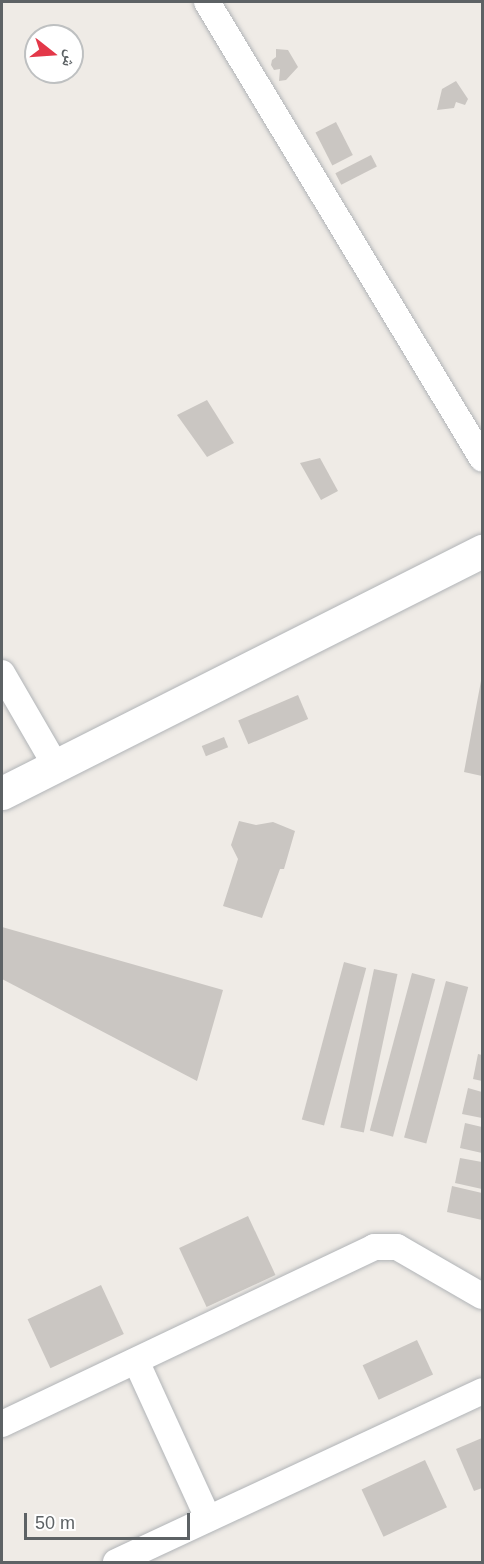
<!DOCTYPE html>
<meta charset="utf-8">
<style>
body{margin:0}
#map{position:relative;width:484px;height:1564px;overflow:hidden;background:#efebe6;font-family:Helvetica,"Noto Naskh Arabic",sans-serif}
div>[style]{position:absolute}
[style*='--x']{left:calc(var(--x)*1px);top:calc(var(--y)*1px);width:calc(var(--w)*1px);rotate:calc(var(--a)*1deg)}
.building>*{inset:0;background:#cac6c2;transform-origin:0 0}
.roads{filter:drop-shadow(0 0 2px #b1b4b7) drop-shadow(0 0 2px #b1b4b7)}
.minor>*{height:26px;margin:-13px;padding:0 13px;transform-origin:13px;border-radius:13px;background:#fff}
.secondary>*{height:33px;margin:-16.5px;padding:0 16.5px;transform-origin:16.5px;border-radius:16.5px;background:#fff}
span{translate:-50% -50%;white-space:nowrap;text-align:center;line-height:1.15;-webkit-text-stroke:4.5px #fff;paint-order:stroke}
.frame{position:absolute;inset:0;border:3px solid #5d6265;pointer-events:none}
.north{position:absolute;left:24px;top:24px;width:60px;height:60px;box-sizing:border-box;background:#fff;border:2px solid #bec0c1;border-radius:50%;rotate:107deg;font-size:16px;font-weight:700;line-height:24px;text-align:center;color:#5d6265}
.north::after{content:'';display:block;margin:auto;width:21px;height:27px;background:#e33849;clip-path:polygon(50% 0,100% 100%,50% 72%,0 100%)}
.scale{position:absolute;left:24px;top:1513px;width:166px;height:27px;box-sizing:border-box;border:3px solid #5d6265;border-top:0;padding-left:8px;font-size:18px;line-height:21px;white-space:nowrap;color:#5d6265;-webkit-text-stroke:4px #fff;paint-order:stroke}
</style>
<div id="map">
<div class="building">
<div style="clip-path:polygon(276px 49px,288px 50px,298px 67px,286px 80px,279px 81px,280px 69px,274px 70px,271px 65px,272px 60px,276px 57px)"></div>
<div style="clip-path:polygon(456px 81px,468px 99px,465px 105px,456px 102px,454px 108px,437px 110px,442px 89px)"></div>
<div style="left:336px;top:122px;width:37px;height:23px;rotate:63deg"></div>
<div style="left:371px;top:155px;width:13px;height:40px;rotate:63deg"></div>
<div style="clip-path:polygon(207px 400px,234px 443px,207px 457px,177px 415px)"></div>
<div style="clip-path:polygon(320px 458px,338px 491px,321px 500px,300px 463px)"></div>
<div style="clip-path:polygon(481px 681px,482px 681px,482px 776px,464px 772px)"></div>
<div style="left:298px;top:695px;width:26px;height:65px;rotate:67deg"></div>
<div style="left:224px;top:737px;width:11px;height:24px;rotate:68deg"></div>
<div style="clip-path:polygon(239px 821px,256px 825px,273px 822px,295px 831px,284px 869px,280px 869px,262px 918px,223px 906px,238px 859px,231px 845px)"></div>
<div style="clip-path:polygon(2px 927px,223px 990px,197px 1081px,2px 979px)"></div>
<div style="left:344px;top:962px;width:23px;height:163px;rotate:15deg"></div>
<div style="left:374px;top:969px;width:24px;height:162px;rotate:12deg"></div>
<div style="left:412px;top:973px;width:24px;height:163px;rotate:15deg"></div>
<div style="left:446px;top:981px;width:23px;height:162px;rotate:15deg"></div>
<div style="clip-path:polygon(478px 1054px,482px 1055px,482px 1081px,473px 1079px)"></div>
<div style="clip-path:polygon(468px 1088px,482px 1092px,482px 1118px,462px 1114px)"></div>
<div style="clip-path:polygon(465px 1123px,482px 1127px,482px 1153px,460px 1148px)"></div>
<div style="clip-path:polygon(460px 1158px,482px 1162px,482px 1189px,455px 1183px)"></div>
<div style="clip-path:polygon(452px 1186px,482px 1193px,482px 1220px,447px 1212px)"></div>
<div style="left:248px;top:1216px;width:65px;height:76px;rotate:65deg"></div>
<div style="left:101px;top:1285px;width:54px;height:81px;rotate:65deg"></div>
<div style="left:417px;top:1340px;width:38px;height:60px;rotate:65deg"></div>
<div style="clip-path:polygon(482px 1438px,482px 1488px,474px 1491px,456px 1449px)"></div>
<div style="left:425px;top:1460px;width:52px;height:70px;rotate:65deg"></div>
</div>
<div class="roads">
<div class="minor">
<div style="--x:207;--y:2;--w:533;--a:58.91"></div>
<div style="--x:2;--y:673;--w:108;--a:59.9"></div>
<div style="--x:136;--y:1361;--w:173;--a:65.4"></div>
<div style="--x:2;--y:1424;--w:412;--a:-25.4"></div>
<div style="--x:374;--y:1247;--w:23;--a:0"></div>
<div style="--x:397;--y:1247;--w:98;--a:30"></div>
<div style="--x:116;--y:1562;--w:404;--a:-25"></div>
</div>
<div class="secondary">
<div style="--x:2;--y:793;--w:538;--a:-26.76"></div>
</div>
</div>
<div class="frame"></div>
<div class="north">ش</div>
<div class="scale">50 m</div>
</div>
